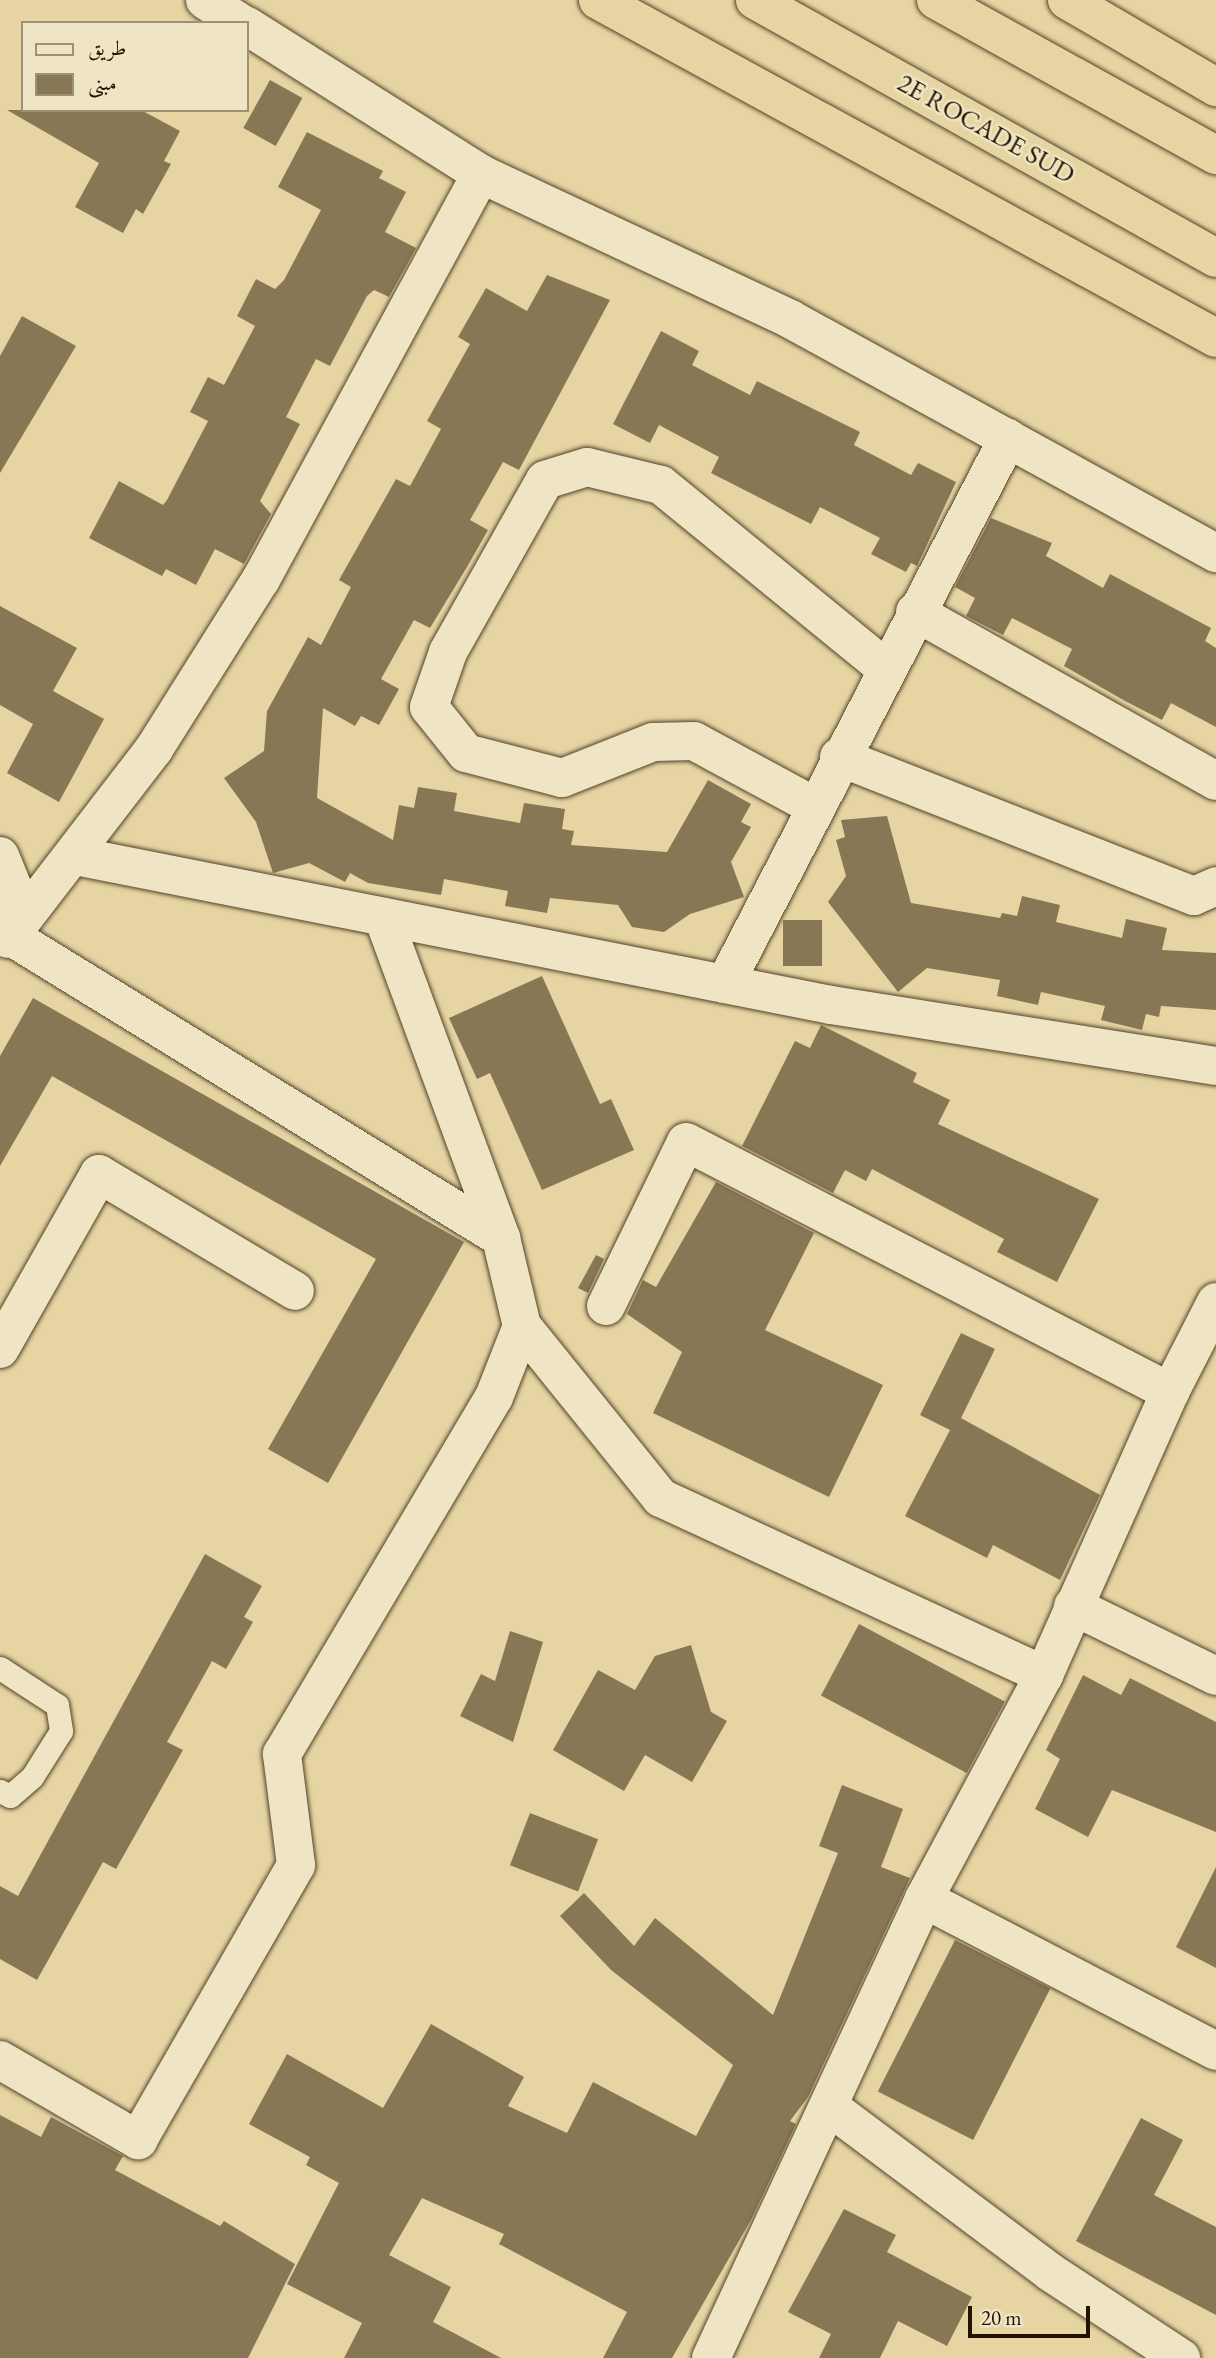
<!DOCTYPE html>
<meta charset="utf-8">
<style>
body{margin:0}
#map{position:relative;width:1216px;height:2358px;overflow:hidden;background:#e6d5a3;font-family:"EB Garamond",Amiri,serif}
div>[style]{position:absolute}
[style*='--x']{left:calc(var(--x)*1px);top:calc(var(--y)*1px);width:calc(var(--w)*1px);rotate:calc(var(--a)*1deg)}
.building>*{inset:0;background:#875;transform-origin:0 0}
.roads{filter:drop-shadow(0 0 2px #544329) drop-shadow(0 0 2px #544329)}
.lane>*{height:23px;margin:-11.5px;padding:0 11.5px;transform-origin:11.5px;border-radius:11.5px;background:#efe4c3}
.street>*{height:38px;margin:-19px;padding:0 19px;transform-origin:19px;border-radius:19px;background:#efe4c3}
.highway>*{height:38px;margin:-19px;padding:0 19px;transform-origin:19px;border-radius:19px;background:#e6d5a3}
span{translate:-50% -50%;white-space:nowrap;text-align:center;line-height:1.15;-webkit-text-stroke:5px #efe4c3;paint-order:stroke}
.street-label{font-size:26px;color:#231200}
.legend{position:absolute;left:21px;top:21px;width:228px;height:91px;box-sizing:border-box;background:#efe4c3;border:2px solid #9d9075;margin:0;padding:9px 12px;list-style:none;font-size:21px;color:#231200}
.legend li{display:flex;align-items:center;gap:14px;height:35px}
.legend b{width:35px;border:2px solid #9d9075}
.scale{position:absolute;left:968px;top:2306px;width:122px;height:32px;box-sizing:border-box;border:4px solid #231200;border-top:0;padding-left:9px;font-size:21px;line-height:24px;white-space:nowrap;color:#231200;-webkit-text-stroke:5px #efe4c3;paint-order:stroke}
</style>
<div id="map">
<div class="building">
<div style="left:270px;top:80px;width:37px;height:55px;rotate:29deg"></div>
<div style="clip-path:polygon(7px 110px,141px 110px,180px 131px,164px 161px,171px 164px,143px 214px,136px 209px,123px 233px,75px 207px,99px 163px)"></div>
<div style="clip-path:polygon(307px 132px,383px 171px,379px 178px,406px 192px,385px 232px,416px 248px,389px 297px,374px 290px,367px 296px,330px 366px,316px 359px,286px 417px,300px 424px,260px 501px,271px 514px,244px 564px,215px 549px,196px 585px,166px 569px,162px 576px,89px 538px,119px 481px,163px 505px,167px 500px,208px 421px,190px 412px,208px 377px,224px 385px,255px 326px,237px 316px,256px 279px,275px 289px,284px 280px,321px 210px,278px 187px)"></div>
<div style="clip-path:polygon(547px 275px,610px 300px,519px 470px,503px 462px,470px 520px,488px 530px,467px 567px,430px 628px,414px 620px,381px 679px,399px 689px,379px 725px,361px 716px,355px 726px,323px 708px,317px 798px,393px 840px,399px 805px,414px 808px,418px 787px,457px 793px,454px 811px,520px 823px,524px 803px,565px 809px,562px 829px,574px 831px,571px 845px,667px 852px,708px 780px,751px 804px,741px 822px,751px 827px,731px 862px,744px 897px,690px 914px,664px 932px,632px 927px,618px 905px,550px 898px,547px 913px,505px 906px,508px 891px,444px 879px,441px 895px,368px 883px,350px 873px,345px 882px,309px 863px,273px 873px,256px 822px,224px 778px,264px 751px,267px 711px,308px 637px,321px 645px,351px 587px,339px 580px,396px 479px,410px 486px,441px 429px,427px 421px,470px 344px,458px 337px,486px 288px,527px 311px)"></div>
<div style="clip-path:polygon(22px 316px,76px 346px,0 473px,0 356px)"></div>
<div style="clip-path:polygon(661px 331px,699px 351px,692px 365px,750px 395px,757px 381px,860px 432px,854px 445px,911px 475px,918px 463px,956px 482px,917px 566px,911px 563px,906px 572px,871px 554px,880px 538px,820px 507px,811px 524px,711px 473px,719px 457px,659px 425px,650px 443px,613px 424px)"></div>
<div style="clip-path:polygon(991px 518px,1052px 543px,1046px 556px,1103px 588px,1110px 574px,1211px 628px,1205px 641px,1216px 648px,1216px 727px,1171px 703px,1162px 720px,1125px 701px,1064px 666px,1072px 649px,1012px 618px,1003px 635px,966px 616px,975px 598px,955px 587px)"></div>
<div style="clip-path:polygon(0 606px,77px 648px,53px 691px,104px 719px,59px 802px,7px 773px,33px 724px,0 705px)"></div>
<div style="clip-path:polygon(887px 816px,911px 903px,1000px 918px,1002px 913px,1017px 916px,1022px 896px,1060px 905px,1056px 922px,1122px 938px,1126px 919px,1167px 928px,1162px 950px,1216px 953px,1216px 1010px,1161px 1006px,1159px 1017px,1146px 1014px,1142px 1030px,1101px 1020px,1105px 1006px,1041px 992px,1038px 1005px,997px 996px,1000px 980px,927px 968px,898px 992px,828px 902px,846px 876px,836px 840px,845px 837px,841px 820px)"></div>
<div style="left:783px;top:920px;width:39px;height:46px"></div>
<div style="clip-path:polygon(542px 976px,600px 1104px,611px 1099px,634px 1150px,542px 1190px,490px 1073px,477px 1079px,449px 1018px)"></div>
<div style="clip-path:polygon(33px 998px,464px 1242px,328px 1483px,268px 1449px,376px 1259px,52px 1076px,0 1166px,0 1056px)"></div>
<div style="clip-path:polygon(821px 1025px,917px 1073px,913px 1082px,950px 1100px,938px 1124px,1099px 1199px,1057px 1282px,997px 1252px,1004px 1239px,872px 1169px,866px 1181px,845px 1170px,833px 1193px,742px 1146px,795px 1041px,810px 1048px)"></div>
<div style="clip-path:polygon(716px 1182px,814px 1233px,765px 1330px,883px 1385px,829px 1497px,653px 1413px,682px 1352px,627px 1314px,643px 1280px,656px 1287px)"></div>
<div style="clip-path:polygon(596px 1255px,604px 1259px,588px 1293px,578px 1288px)"></div>
<div style="clip-path:polygon(961px 1333px,995px 1349px,961px 1418px,1100px 1495px,1060px 1580px,993px 1545px,987px 1558px,905px 1516px,950px 1430px,920px 1415px)"></div>
<div style="clip-path:polygon(205px 1554px,262px 1586px,244px 1617px,253px 1622px,226px 1669px,212px 1661px,167px 1742px,183px 1750px,116px 1869px,103px 1862px,37px 1980px,0 1959px,0 1886px,18px 1896px)"></div>
<div style="left:859px;top:1624px;width:165px;height:81px;rotate:28deg"></div>
<div style="clip-path:polygon(510px 1631px,543px 1642px,513px 1742px,460px 1716px,481px 1674px,495px 1681px)"></div>
<div style="clip-path:polygon(691px 1645px,711px 1712px,727px 1721px,692px 1782px,645px 1755px,624px 1791px,553px 1750px,598px 1670px,635px 1690px,655px 1656px)"></div>
<div style="clip-path:polygon(1083px 1675px,1121px 1695px,1130px 1678px,1216px 1722px,1216px 1832px,1112px 1790px,1088px 1837px,1035px 1809px,1060px 1759px,1046px 1750px)"></div>
<div style="clip-path:polygon(842px 1785px,903px 1809px,881px 1867px,910px 1878px,808px 2097px,790px 2121px,796px 2124px,752px 2218px,672px 2358px,603px 2358px,627px 2312px,499px 2244px,504px 2234px,422px 2198px,389px 2255px,451px 2287px,433px 2322px,501px 2358px,344px 2358px,362px 2323px,287px 2284px,339px 2183px,306px 2165px,310px 2157px,249px 2124px,287px 2054px,383px 2108px,431px 2024px,524px 2077px,508px 2106px,567px 2133px,593px 2082px,696px 2136px,733px 2065px,611px 1970px,560px 1916px,584px 1893px,634px 1946px,655px 1918px,773px 2015px,838px 1853px,819px 1846px)"></div>
<div style="left:530px;top:1813px;width:73px;height:56px;rotate:21deg"></div>
<div style="clip-path:polygon(1216px 1867px,1216px 1968px,1176px 1947px)"></div>
<div style="left:955px;top:1940px;width:107px;height:170px;rotate:27deg"></div>
<div style="clip-path:polygon(0 2115px,41px 2137px,51px 2117px,123px 2156px,115px 2170px,220px 2226px,224px 2221px,295px 2264px,248px 2358px,0 2358px)"></div>
<div style="clip-path:polygon(1141px 2118px,1183px 2140px,1154px 2195px,1216px 2227px,1216px 2315px,1076px 2241px)"></div>
<div style="clip-path:polygon(844px 2209px,896px 2235px,887px 2252px,972px 2297px,947px 2346px,898px 2321px,880px 2358px,819px 2358px,831px 2334px,788px 2312px)"></div>
</div>
<div class="roads">
<div class="lane">
<div style="--x:0;--y:1668;--w:68;--a:33"></div>
<div style="--x:57;--y:1705;--w:26;--a:81"></div>
<div style="--x:61;--y:1731;--w:54;--a:122.2"></div>
<div style="--x:32;--y:1777;--w:29;--a:139"></div>
<div style="--x:10;--y:1796;--w:11;--a:-153"></div>
</div>
<div class="street">
<div style="--x:205;--y:0;--w:43;--a:32.6"></div>
<div style="--x:247;--y:26;--w:277;--a:32.3"></div>
<div style="--x:481;--y:174;--w:341;--a:25.1"></div>
<div style="--x:790;--y:319;--w:486;--a:28.8"></div>
<div style="--x:481;--y:174;--w:461;--a:118.5"></div>
<div style="--x:261;--y:579;--w:201;--a:122.2"></div>
<div style="--x:154;--y:749;--w:236;--a:127.6"></div>
<div style="--x:10;--y:936;--w:576;--a:31.59"></div>
<div style="--x:501;--y:1238;--w:90;--a:76.6"></div>
<div style="--x:522;--y:1326;--w:221;--a:51.1"></div>
<div style="--x:661;--y:1498;--w:422;--a:24.8"></div>
<div style="--x:915;--y:612;--w:345;--a:29.3"></div>
<div style="--x:839;--y:757;--w:381;--a:21.4"></div>
<div style="--x:1194;--y:896;--w:24;--a:-24"></div>
<div style="--x:814;--y:806;--w:136;--a:-151.6"></div>
<div style="--x:694;--y:741;--w:41;--a:178.6"></div>
<div style="--x:653;--y:742;--w:98;--a:158.4"></div>
<div style="--x:562;--y:778;--w:99;--a:-165.4"></div>
<div style="--x:466;--y:753;--w:59;--a:-128.8"></div>
<div style="--x:429;--y:707;--w:58;--a:-70.9"></div>
<div style="--x:448;--y:652;--w:197;--a:-60.6"></div>
<div style="--x:545;--y:480;--w:44;--a:-17.2"></div>
<div style="--x:587;--y:467;--w:76;--a:13.7"></div>
<div style="--x:661;--y:485;--w:289;--a:39.2"></div>
<div style="--x:0;--y:856;--w:48;--a:67.8"></div>
<div style="--x:18;--y:900;--w:40;--a:104.4"></div>
<div style="--x:76;--y:856;--w:770;--a:11.16"></div>
<div style="--x:831;--y:1005;--w:390;--a:9"></div>
<div style="--x:383;--y:917;--w:342;--a:69.8"></div>
<div style="--x:725;--y:984;--w:615;--a:-62.6"></div>
<div style="--x:606;--y:1306;--w:182;--a:-64"></div>
<div style="--x:686;--y:1142;--w:545;--a:27.32"></div>
<div style="--x:1170;--y:1392;--w:310;--a:114"></div>
<div style="--x:1044;--y:1675;--w:254;--a:118.2"></div>
<div style="--x:924;--y:1899;--w:506;--a:114.89"></div>
<div style="--x:0;--y:1349;--w:201;--a:-60.5"></div>
<div style="--x:99;--y:1174;--w:228;--a:30.8"></div>
<div style="--x:1170;--y:1392;--w:101;--a:-62.9"></div>
<div style="--x:1073;--y:1606;--w:159;--a:26.1"></div>
<div style="--x:924;--y:1899;--w:329;--a:27.5"></div>
<div style="--x:0;--y:2060;--w:160;--a:30.1"></div>
<div style="--x:138;--y:2140;--w:317;--a:-60.1"></div>
<div style="--x:296;--y:1865;--w:112;--a:-97.2"></div>
<div style="--x:282;--y:1754;--w:415;--a:-59.3"></div>
<div style="--x:494;--y:1397;--w:76;--a:-68.5"></div>
<div style="--x:831;--y:2108;--w:274;--a:36.8"></div>
<div style="--x:1050;--y:2272;--w:157;--a:33.3"></div>
</div>
<div class="highway">
<div style="--x:598;--y:0;--w:704;--a:28.68"></div>
<div style="--x:755;--y:0;--w:528;--a:29.23"></div>
<div style="--x:936;--y:0;--w:320;--a:29"></div>
<div style="--x:1067;--y:0;--w:173;--a:30.3"></div>
</div>
</div>
<div class="street-label">
<span style="left:986px;top:129px;rotate:29deg">2E ROCADE SUD</span>
</div>
<ul class="legend">
<li><b style="height:9px;background:#efe4c3"></b>طريق</li>
<li><b style="height:19px;background:#875"></b>مبنى</li>
</ul>
<div class="scale">20 m</div>
</div>
